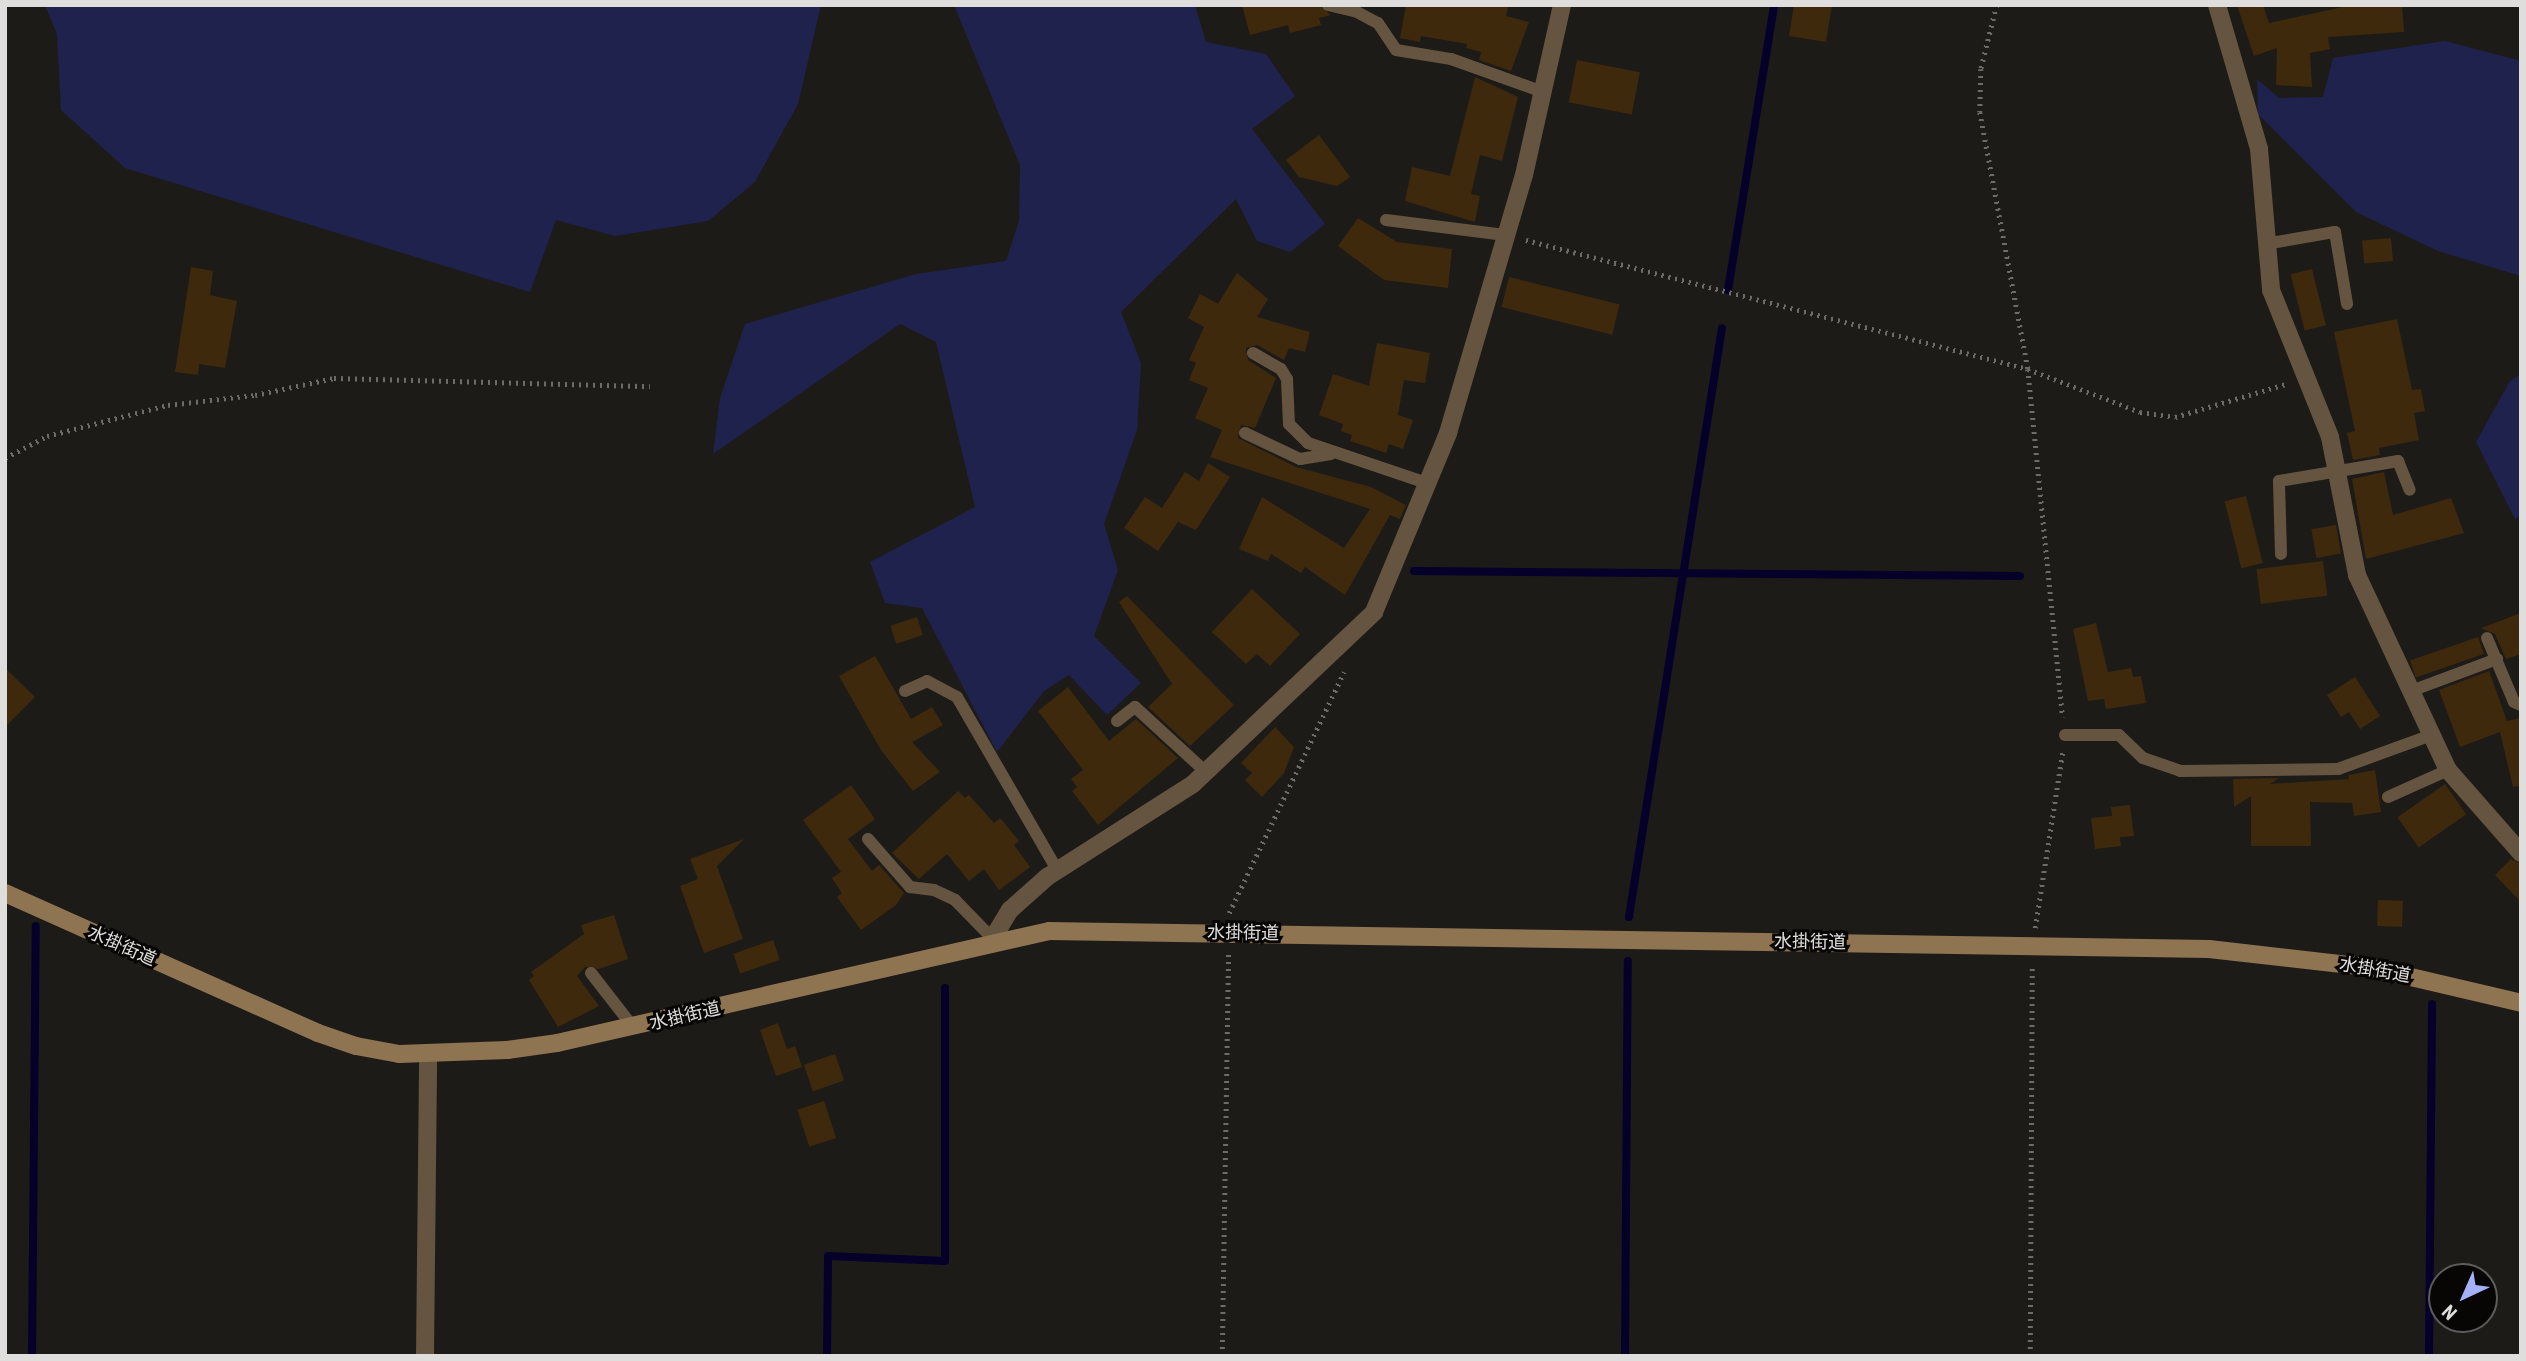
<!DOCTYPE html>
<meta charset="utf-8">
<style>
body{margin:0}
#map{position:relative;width:2526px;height:1361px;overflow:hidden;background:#1d1b18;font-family:"Roboto Condensed","Noto Sans JP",sans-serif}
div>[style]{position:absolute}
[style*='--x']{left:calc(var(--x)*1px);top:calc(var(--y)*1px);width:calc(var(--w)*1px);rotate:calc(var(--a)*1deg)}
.green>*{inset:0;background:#1f224d}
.stream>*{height:8px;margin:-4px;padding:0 4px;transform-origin:4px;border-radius:4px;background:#050029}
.building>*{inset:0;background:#3e290d;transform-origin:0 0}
.path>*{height:4.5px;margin-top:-2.25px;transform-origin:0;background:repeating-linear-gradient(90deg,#6e6c6a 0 2px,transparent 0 7px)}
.service>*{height:12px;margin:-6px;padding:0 6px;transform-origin:6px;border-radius:6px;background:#65543f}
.minor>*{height:18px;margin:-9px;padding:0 9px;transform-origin:9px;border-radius:9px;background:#65543f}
.secondary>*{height:18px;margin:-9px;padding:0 9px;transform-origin:9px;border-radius:9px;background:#8f7452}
span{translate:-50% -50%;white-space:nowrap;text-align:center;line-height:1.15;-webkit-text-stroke:6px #070605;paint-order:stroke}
.street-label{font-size:18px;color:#e0dedc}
.frame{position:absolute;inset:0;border:7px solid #e0dedc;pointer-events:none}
.north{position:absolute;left:2428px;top:1263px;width:70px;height:70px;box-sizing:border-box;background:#070605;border:2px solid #5e5c5b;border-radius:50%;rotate:224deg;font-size:19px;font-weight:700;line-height:28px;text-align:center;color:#e0dedc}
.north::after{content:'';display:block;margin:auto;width:24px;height:32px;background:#a6b1fc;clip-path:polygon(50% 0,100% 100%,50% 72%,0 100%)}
</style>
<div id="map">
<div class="green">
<div style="clip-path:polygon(45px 5px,821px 5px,798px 104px,755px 182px,708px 221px,615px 236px,556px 220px,530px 292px,125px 168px,61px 110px,57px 34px)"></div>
<div style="clip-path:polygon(954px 5px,1195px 5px,1206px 42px,1266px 54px,1295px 96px,1252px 129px,1325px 224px,1290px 252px,1257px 241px,1236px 199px,1121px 312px,1141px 363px,1137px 430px,1104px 524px,1118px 570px,1094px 636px,1141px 683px,1107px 715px,1069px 675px,1044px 691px,997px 752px,922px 608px,885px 603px,870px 562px,975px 507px,936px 342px,900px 324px,713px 454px,720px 398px,745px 324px,916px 274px,1006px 261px,1019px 221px,1020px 165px)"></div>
<div style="clip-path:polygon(2445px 41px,2521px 61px,2521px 276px,2438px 251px,2356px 212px,2258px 114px,2257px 79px,2279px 98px,2323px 97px,2333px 58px)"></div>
<div style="clip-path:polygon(2521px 374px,2521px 515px,2515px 519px,2476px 442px,2510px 381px)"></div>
</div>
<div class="stream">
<div style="--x:1728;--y:290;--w:289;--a:-80.8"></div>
<div style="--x:1414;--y:571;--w:606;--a:0.47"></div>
<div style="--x:1629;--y:917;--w:596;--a:-81.03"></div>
<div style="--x:32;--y:1356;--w:430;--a:-89.5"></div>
<div style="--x:827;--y:1356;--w:100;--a:-89.4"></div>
<div style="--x:828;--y:1256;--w:117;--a:2.4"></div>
<div style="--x:945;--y:1261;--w:273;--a:-90"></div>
<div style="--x:1625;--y:1356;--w:395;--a:-89.6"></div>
<div style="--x:2429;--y:1356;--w:352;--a:-89.5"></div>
</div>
<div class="building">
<div style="clip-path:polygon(1242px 5px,1319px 5px,1331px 15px,1319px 18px,1321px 25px,1290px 33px,1288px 25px,1250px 35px)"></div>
<div style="clip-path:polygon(1406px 5px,1509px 5px,1506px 16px,1529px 22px,1511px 71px,1479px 60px,1481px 52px,1466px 48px,1467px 44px,1421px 36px,1420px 42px,1400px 38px)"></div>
<div style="clip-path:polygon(1794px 5px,1832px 5px,1826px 42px,1789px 36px)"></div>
<div style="clip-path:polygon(2237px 5px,2263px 5px,2269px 23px,2352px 5px,2402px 5px,2404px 32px,2328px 37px,2330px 49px,2310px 53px,2312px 87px,2276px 85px,2277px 48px,2254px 56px)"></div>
<div style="left:1577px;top:60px;width:64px;height:43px;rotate:11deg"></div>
<div style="clip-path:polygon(1475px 77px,1518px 97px,1502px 161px,1480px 155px,1471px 194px,1480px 196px,1475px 222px,1405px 201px,1412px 167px,1450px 176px)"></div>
<div style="clip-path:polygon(1319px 135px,1350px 177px,1337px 186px,1299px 177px,1286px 160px)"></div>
<div style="clip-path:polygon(1358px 218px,1397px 242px,1452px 249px,1448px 288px,1384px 280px,1338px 246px)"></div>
<div style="left:2391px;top:238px;width:23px;height:29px;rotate:85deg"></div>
<div style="clip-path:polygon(191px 267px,213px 271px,210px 295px,237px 301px,225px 368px,199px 364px,198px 375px,175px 372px)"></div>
<div style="left:2312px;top:269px;width:58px;height:22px;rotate:76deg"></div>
<div style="clip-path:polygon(1237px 273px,1268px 299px,1257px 317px,1310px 332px,1305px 352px,1289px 348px,1284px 360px,1257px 345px,1246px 348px,1248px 360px,1276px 378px,1255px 428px,1241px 425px,1238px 438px,1296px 467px,1371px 487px,1406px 505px,1400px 519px,1390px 515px,1345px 595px,1305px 567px,1301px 573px,1271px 554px,1268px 561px,1239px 549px,1262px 497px,1344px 548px,1370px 509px,1210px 457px,1222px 430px,1195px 418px,1208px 388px,1189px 380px,1196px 363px,1189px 360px,1204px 327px,1188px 318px,1200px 294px,1218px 304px)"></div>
<div style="left:1509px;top:277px;width:114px;height:31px;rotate:14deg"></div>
<div style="clip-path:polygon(2397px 319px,2412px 390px,2421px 389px,2425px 411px,2414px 413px,2419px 440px,2379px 448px,2380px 455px,2353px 460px,2347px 433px,2355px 431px,2334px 332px)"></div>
<div style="clip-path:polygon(1377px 343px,1430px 353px,1425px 383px,1404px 380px,1398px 415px,1413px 420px,1403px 449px,1389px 444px,1386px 453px,1350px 441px,1352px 435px,1341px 431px,1343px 424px,1319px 415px,1333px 374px,1369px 386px)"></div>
<div style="clip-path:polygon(1208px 463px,1230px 477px,1196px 530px,1178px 522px,1158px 551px,1124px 528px,1145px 497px,1162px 508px,1185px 472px,1199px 481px)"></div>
<div style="clip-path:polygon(2384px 472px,2393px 515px,2451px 498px,2464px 533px,2366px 559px,2352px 479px)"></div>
<div style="left:2246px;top:496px;width:69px;height:22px;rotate:76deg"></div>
<div style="left:2336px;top:525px;width:29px;height:25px;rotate:80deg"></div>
<div style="left:2323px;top:561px;width:35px;height:67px;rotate:83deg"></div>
<div style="clip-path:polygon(1252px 589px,1300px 634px,1270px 666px,1257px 654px,1246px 664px,1212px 632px)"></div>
<div style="clip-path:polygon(1127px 596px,1234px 705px,1190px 746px,1148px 707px,1172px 684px,1119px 602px)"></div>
<div style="clip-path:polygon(2521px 613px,2521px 654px,2506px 659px,2495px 634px,2481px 628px)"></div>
<div style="left:917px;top:617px;width:19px;height:28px;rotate:72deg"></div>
<div style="clip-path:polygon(2096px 623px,2108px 672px,2131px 668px,2133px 677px,2141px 676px,2146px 703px,2106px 709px,2104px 699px,2088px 701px,2073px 629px)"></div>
<div style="left:2478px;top:637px;width:18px;height:72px;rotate:71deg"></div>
<div style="clip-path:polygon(875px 656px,911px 719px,932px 707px,943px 725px,912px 742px,940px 772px,913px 791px,881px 750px,839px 676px)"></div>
<div style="clip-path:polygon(5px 668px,35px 697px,5px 727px)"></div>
<div style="clip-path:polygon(2489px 671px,2507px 721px,2521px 718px,2521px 786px,2513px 787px,2500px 732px,2460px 747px,2439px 690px)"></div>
<div style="clip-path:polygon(2355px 677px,2380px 716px,2360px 729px,2349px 712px,2341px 717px,2327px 695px)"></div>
<div style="clip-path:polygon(1068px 687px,1109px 741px,1136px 719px,1178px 758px,1098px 825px,1072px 791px,1077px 787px,1071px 779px,1083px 770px,1038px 711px)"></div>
<div style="clip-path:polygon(1275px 727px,1294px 747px,1284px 773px,1262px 797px,1245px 780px,1252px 773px,1241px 763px)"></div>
<div style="clip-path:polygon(2375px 770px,2381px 812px,2354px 816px,2352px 803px,2310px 802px,2311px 846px,2251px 846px,2251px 796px,2234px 807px,2233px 779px,2279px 778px,2270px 784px,2349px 779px,2348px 775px)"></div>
<div style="left:2445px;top:784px;width:37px;height:58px;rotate:55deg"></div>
<div style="clip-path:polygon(851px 785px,875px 819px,848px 839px,872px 871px,879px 865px,904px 893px,896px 905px,861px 930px,837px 897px,842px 893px,832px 878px,841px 872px,803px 820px)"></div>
<div style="clip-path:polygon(958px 791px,965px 798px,969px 795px,994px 823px,1000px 818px,1019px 841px,1014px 845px,1030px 867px,999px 890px,984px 869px,969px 881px,947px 854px,919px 879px,892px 853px)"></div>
<div style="clip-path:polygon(2130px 805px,2134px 836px,2120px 837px,2121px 846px,2095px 849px,2091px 818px,2112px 816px,2111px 807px)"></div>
<div style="clip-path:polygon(744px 839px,717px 866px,743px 939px,704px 953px,680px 886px,698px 879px,690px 859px)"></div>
<div style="clip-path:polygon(2511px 859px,2521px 864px,2521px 902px,2495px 875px)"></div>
<div style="left:2378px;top:900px;width:25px;height:26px;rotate:2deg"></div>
<div style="clip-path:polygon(614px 915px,628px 959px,599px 969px,585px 967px,577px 976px,599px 1006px,558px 1027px,529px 980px,534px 976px,531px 972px,584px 934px,581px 925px)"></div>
<div style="left:773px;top:940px;width:21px;height:42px;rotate:71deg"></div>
<div style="clip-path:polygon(778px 1023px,787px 1049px,795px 1046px,802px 1067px,776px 1076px,760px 1030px)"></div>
<div style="left:835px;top:1054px;width:28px;height:33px;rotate:71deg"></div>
<div style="left:824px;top:1101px;width:39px;height:28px;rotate:72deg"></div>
</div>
<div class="path">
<div style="--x:1997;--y:5;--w:66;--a:104"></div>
<div style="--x:1981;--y:69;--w:43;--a:91.3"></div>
<div style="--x:1980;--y:112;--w:261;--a:79.4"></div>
<div style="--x:2028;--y:369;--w:350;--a:84.3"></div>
<div style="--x:1526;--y:240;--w:518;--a:14.41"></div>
<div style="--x:2028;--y:369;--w:120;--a:21"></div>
<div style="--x:2140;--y:412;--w:35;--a:8"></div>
<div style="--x:2175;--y:417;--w:116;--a:-16.6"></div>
<div style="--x:5;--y:458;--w:47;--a:-27.6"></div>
<div style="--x:47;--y:436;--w:125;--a:-14.4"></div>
<div style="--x:168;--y:405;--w:88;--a:-6.6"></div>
<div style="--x:255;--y:395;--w:81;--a:-12.1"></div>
<div style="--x:334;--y:378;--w:316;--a:1.5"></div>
<div style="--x:1229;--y:913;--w:267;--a:-64.5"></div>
<div style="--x:2035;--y:928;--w:180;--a:-81.1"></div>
<div style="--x:1222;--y:1356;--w:403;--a:-89.1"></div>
<div style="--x:2030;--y:1356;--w:391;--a:-89.7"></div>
</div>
<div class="service">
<div style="--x:1328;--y:5;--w:28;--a:13"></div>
<div style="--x:1355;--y:11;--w:26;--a:28"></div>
<div style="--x:1378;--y:23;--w:32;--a:56"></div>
<div style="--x:1396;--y:50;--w:56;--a:9.3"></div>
<div style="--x:1451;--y:59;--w:98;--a:19.7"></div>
<div style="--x:1386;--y:220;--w:120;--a:7.2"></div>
<div style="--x:2271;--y:243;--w:65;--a:-9.8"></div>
<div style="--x:2335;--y:232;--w:73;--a:80.5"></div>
<div style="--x:1253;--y:353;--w:32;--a:30"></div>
<div style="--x:1281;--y:369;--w:12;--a:59"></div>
<div style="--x:1287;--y:379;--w:45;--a:87.5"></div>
<div style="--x:1289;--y:424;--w:27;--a:45"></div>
<div style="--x:1308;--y:443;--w:126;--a:18.6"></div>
<div style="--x:1245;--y:433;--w:61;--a:25.3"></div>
<div style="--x:1300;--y:459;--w:31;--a:-9"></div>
<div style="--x:2281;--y:554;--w:73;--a:-91.6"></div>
<div style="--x:2279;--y:481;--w:121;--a:-9.5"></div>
<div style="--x:2398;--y:461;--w:31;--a:68"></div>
<div style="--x:2487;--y:638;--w:69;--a:67.1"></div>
<div style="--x:2514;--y:702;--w:8;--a:23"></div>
<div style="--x:905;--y:691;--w:24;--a:-24"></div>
<div style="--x:927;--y:681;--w:34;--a:28"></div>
<div style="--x:957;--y:697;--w:201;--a:59.9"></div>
<div style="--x:2411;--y:691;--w:92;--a:-20.4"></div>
<div style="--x:1117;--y:721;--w:23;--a:-38"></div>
<div style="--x:1135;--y:707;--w:96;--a:42.5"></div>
<div style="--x:2065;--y:735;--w:54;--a:0"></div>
<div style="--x:2119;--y:735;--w:33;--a:44"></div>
<div style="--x:2143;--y:758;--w:39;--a:19"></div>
<div style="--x:2180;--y:771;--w:158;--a:-0.7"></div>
<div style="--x:2338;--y:769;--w:97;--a:-19.9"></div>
<div style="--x:2388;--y:797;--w:66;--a:-24.2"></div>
<div style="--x:868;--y:839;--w:64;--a:48.8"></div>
<div style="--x:910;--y:887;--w:24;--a:7"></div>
<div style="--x:934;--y:890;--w:23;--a:25"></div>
<div style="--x:955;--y:900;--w:54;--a:45.7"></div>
<div style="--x:591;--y:973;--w:68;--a:52.1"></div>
</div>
<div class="minor">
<div style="--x:2217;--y:5;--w:150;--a:73.7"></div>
<div style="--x:2259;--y:149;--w:142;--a:85.1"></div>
<div style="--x:2271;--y:290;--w:158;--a:68.1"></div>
<div style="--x:2330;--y:437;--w:141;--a:78.9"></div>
<div style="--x:2357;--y:575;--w:215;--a:65"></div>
<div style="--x:2448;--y:770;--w:111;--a:48.7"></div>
<div style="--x:990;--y:943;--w:39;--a:-59"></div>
<div style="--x:1010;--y:910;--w:50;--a:-41.7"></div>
<div style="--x:1047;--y:877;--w:173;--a:-32.5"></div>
<div style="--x:1193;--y:784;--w:250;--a:-43.5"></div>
<div style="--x:1374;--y:612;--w:194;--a:-67.5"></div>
<div style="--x:1448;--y:433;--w:269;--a:-73.6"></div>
<div style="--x:1524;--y:175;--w:174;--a:-77.4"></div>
<div style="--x:425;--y:1356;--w:302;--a:-89.4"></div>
</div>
<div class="secondary">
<div style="--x:5;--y:893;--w:343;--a:24.1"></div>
<div style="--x:318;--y:1033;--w:40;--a:18.9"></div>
<div style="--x:356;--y:1046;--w:44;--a:10.5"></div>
<div style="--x:399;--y:1054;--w:108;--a:-2.1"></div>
<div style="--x:507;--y:1050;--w:50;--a:-8"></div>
<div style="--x:557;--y:1043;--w:505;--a:-12.82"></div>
<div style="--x:1049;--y:931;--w:1160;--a:0.89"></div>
<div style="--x:2209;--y:949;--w:160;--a:6.5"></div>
<div style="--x:2368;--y:967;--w:157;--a:13.2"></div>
</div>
<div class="street-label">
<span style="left:1243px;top:933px;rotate:1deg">水掛街道</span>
<span style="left:1810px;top:942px;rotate:1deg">水掛街道</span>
<span style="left:122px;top:946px;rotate:24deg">水掛街道</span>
<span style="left:2375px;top:970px;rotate:10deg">水掛街道</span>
<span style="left:685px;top:1016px;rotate:-13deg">水掛街道</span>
</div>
<div class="frame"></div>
<div class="north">N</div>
</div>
